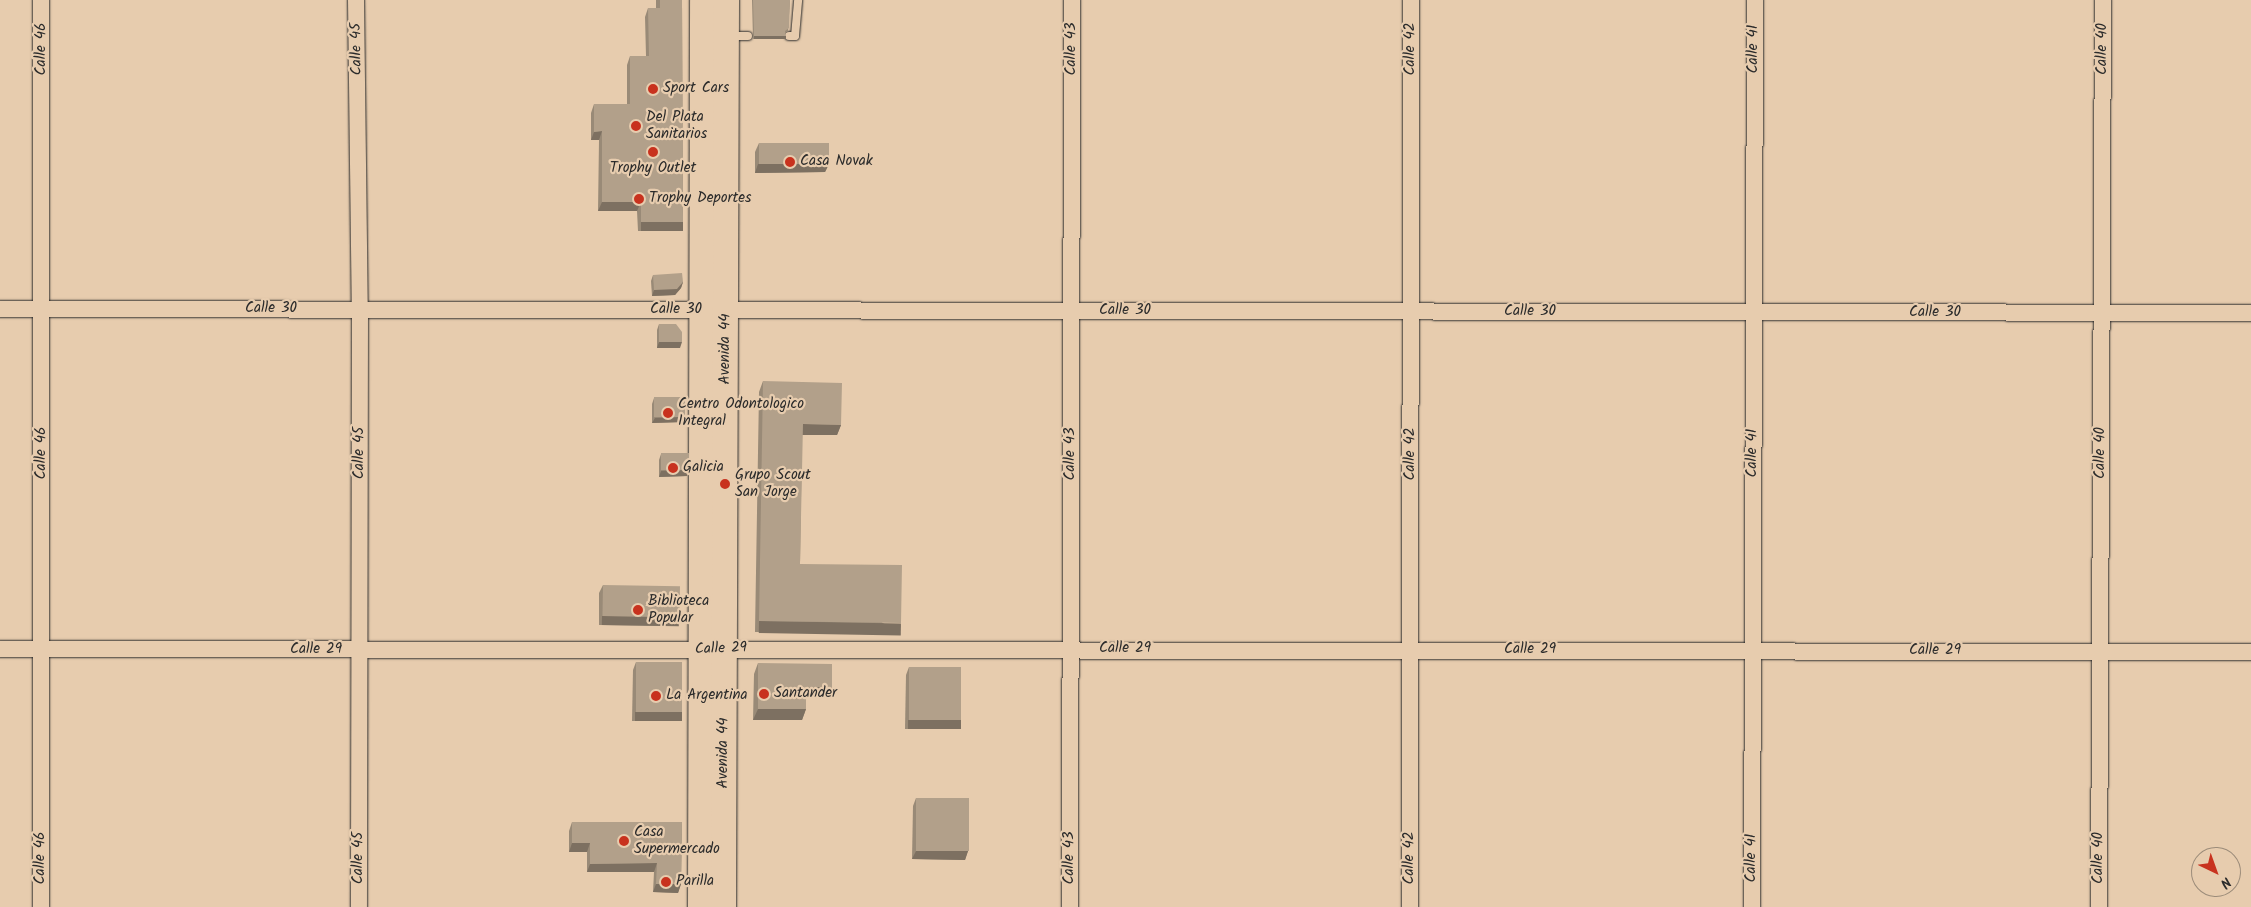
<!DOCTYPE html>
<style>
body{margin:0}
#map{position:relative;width:2251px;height:907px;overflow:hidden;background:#e7ccae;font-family:Kalam,sans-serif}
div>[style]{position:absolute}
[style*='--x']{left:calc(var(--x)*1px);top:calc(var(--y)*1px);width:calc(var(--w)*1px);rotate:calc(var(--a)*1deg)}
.roads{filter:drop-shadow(0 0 1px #2b2b2b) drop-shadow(0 0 1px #2b2b2b)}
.service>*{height:8px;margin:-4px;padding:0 4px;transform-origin:4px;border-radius:4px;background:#e7ccae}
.minor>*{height:16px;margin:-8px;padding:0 8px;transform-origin:8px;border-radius:8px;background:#e7ccae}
.primary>*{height:25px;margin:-12.5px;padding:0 12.5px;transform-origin:12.5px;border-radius:12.5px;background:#e7ccae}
.wall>*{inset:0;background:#998a77}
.shaded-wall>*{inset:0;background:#7d7061;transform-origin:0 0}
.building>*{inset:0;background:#b2a08a;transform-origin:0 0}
.dots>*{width:14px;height:14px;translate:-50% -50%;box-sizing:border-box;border:2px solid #e7ccae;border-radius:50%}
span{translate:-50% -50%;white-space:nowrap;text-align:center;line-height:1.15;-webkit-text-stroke:4.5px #e7ccae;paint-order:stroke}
.street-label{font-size:15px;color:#2b2b2b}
.poi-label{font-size:15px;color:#2b2b2b}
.left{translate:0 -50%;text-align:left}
.north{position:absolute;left:2191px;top:847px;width:50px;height:50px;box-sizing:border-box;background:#e7ccae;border:1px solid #9c8c7a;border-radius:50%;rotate:138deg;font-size:14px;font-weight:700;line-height:20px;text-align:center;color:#2b2b2b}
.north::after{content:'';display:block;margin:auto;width:18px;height:22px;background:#c8321e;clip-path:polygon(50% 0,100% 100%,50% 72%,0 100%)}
</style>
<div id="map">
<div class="roads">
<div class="service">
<div style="--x:728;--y:36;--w:20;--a:0"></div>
<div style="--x:789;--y:36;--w:6;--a:0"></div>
<div style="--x:795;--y:36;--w:36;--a:-85"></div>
</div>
<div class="minor">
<div style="--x:356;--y:0;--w:310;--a:89.3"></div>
<div style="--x:360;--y:310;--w:597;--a:90.1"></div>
<div style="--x:0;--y:309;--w:2251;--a:0.1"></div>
<div style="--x:0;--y:649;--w:2251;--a:0.08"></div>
<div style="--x:41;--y:907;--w:907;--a:-90"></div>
<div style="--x:1070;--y:907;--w:907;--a:-89.87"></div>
<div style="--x:1410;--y:907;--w:907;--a:-89.94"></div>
<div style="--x:1752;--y:907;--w:907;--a:-89.81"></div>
<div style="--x:2099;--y:907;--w:907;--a:-89.75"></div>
</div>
<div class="primary">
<div style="--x:700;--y:907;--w:907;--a:-89.87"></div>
<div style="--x:723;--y:907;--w:907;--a:-89.81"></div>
</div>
</div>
<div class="wall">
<div style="clip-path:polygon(656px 0,682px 0,683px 222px,680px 231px,638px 231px,637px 211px,598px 211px,599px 140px,591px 140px,591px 113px,594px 104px,627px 104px,627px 65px,630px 56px,646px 56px,645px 17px,648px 8px,656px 8px)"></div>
<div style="clip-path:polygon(752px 0,790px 0,788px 31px,785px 33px,784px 39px,753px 39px)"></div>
<div style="clip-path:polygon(759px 143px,829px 164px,825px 172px,755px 173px,755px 152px)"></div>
<div style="clip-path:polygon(653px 275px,683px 282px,681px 288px,675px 295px,652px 296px,651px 281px)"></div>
<div style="clip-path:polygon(659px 324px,680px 348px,657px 348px,657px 330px)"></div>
<div style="clip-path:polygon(763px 381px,841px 425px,837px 435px,802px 435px,800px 564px,897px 633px,755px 632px,759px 392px)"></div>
<div style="clip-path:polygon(654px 398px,685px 417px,683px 422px,652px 423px,652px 404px)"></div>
<div style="clip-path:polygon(661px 454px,689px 470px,687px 476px,659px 477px,659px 460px)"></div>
<div style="clip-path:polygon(603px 585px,679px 617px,676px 626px,599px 625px,599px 593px)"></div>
<div style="clip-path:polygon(636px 662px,679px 721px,632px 721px,633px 670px)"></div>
<div style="clip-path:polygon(758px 663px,832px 687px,828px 698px,806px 698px,806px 709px,802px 720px,753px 720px,754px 674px)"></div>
<div style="clip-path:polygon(909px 667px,961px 720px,958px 729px,905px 729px,906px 675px)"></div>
<div style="clip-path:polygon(916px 798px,968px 851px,965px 860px,912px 859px,913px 806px)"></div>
<div style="clip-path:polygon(572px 822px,682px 822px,681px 884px,678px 893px,653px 892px,654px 872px,587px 872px,587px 852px,569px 852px,569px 831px)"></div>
</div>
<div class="shaded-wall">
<div style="left:754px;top:36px;width:32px;height:3px"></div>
<div style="clip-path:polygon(602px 131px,599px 140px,591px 140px,594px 132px)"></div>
<div style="clip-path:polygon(758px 164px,829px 164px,825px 172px,755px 173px)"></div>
<div style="clip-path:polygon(602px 202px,641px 202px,637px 211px,598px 211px)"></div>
<div style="left:641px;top:222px;width:42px;height:9px"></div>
<div style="clip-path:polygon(683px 282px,681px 288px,675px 295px,652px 296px,654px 290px)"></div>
<div style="clip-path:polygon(659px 342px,682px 342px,680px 348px,657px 348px)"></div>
<div style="clip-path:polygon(685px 417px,683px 422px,652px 423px,655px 418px)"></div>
<div style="clip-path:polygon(803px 424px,841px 425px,837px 435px,799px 435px)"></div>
<div style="clip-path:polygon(689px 470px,687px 476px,659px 477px,661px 471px)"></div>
<div style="left:602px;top:616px;width:77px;height:9px;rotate:1deg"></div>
<div style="left:759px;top:621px;width:142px;height:12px;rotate:1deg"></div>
<div style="clip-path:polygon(806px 687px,832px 687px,828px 698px,802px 698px)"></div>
<div style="clip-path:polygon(758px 709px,806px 709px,802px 720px,753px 720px)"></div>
<div style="left:635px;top:712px;width:47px;height:9px"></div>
<div style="left:908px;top:720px;width:53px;height:9px"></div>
<div style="clip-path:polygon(572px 843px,590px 843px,587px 852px,569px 852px)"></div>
<div style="clip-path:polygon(916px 851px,968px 851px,965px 860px,912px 859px)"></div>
<div style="clip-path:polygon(657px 863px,654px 872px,587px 872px,590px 864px)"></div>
<div style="clip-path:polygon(656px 884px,681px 884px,678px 893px,653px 892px)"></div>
</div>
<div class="building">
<div style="clip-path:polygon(660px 0,682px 0,683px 222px,641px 222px,641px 202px,602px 202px,602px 131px,594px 132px,594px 104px,630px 104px,630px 56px,649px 56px,648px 8px,660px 8px)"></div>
<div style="clip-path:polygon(753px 0,790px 0,789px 28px,785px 31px,786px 36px,754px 36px)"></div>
<div style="left:759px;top:143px;width:70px;height:21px"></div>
<div style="clip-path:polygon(682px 273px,683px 282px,677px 289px,654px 290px,653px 275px)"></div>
<div style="clip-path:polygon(659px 324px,676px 324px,682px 332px,682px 342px,659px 342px)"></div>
<div style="clip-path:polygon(763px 381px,842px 383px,841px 425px,803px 424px,800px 564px,902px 565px,901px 623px,759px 621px)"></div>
<div style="left:685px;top:397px;width:20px;height:31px;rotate:90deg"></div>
<div style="left:689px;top:453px;width:17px;height:28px;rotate:90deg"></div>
<div style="left:603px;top:585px;width:77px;height:31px;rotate:1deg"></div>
<div style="left:636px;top:662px;width:46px;height:50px"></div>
<div style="clip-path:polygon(758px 663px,832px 664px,832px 687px,806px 687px,806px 709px,758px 709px)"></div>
<div style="left:909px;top:667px;width:52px;height:53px"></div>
<div style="left:916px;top:798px;width:53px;height:53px"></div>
<div style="clip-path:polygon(572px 822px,682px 822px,681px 884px,656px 884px,657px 863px,590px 864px,590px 843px,572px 843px)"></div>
</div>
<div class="dots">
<div style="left:653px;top:89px;background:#c8321e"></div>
<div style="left:636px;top:126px;background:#c8321e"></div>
<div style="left:653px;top:152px;background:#c8321e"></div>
<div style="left:790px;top:162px;background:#c8321e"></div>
<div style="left:639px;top:199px;background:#c8321e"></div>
<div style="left:668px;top:413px;background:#c8321e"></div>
<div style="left:673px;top:468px;background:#c8321e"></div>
<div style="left:725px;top:484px;background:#c8321e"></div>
<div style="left:638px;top:610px;background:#c8321e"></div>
<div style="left:764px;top:694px;background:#c8321e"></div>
<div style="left:656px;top:696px;background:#c8321e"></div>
<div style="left:624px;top:841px;background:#c8321e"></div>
<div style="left:666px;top:882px;background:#c8321e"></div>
</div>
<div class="street-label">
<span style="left:42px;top:49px;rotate:-90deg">Calle 46</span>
<span style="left:357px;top:49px;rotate:-91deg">Calle 45</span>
<span style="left:1072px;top:49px;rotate:-90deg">Calle 43</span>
<span style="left:1411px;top:49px;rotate:-90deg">Calle 42</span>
<span style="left:1754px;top:49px;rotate:-90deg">Calle 41</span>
<span style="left:2103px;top:49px;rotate:-90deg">Calle 40</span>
<span style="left:271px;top:309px">Calle 30</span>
<span style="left:676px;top:310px">Calle 30</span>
<span style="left:1125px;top:311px">Calle 30</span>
<span style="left:1530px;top:312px">Calle 30</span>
<span style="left:1935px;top:313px">Calle 30</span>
<span style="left:726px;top:349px;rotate:-90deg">Avenida 44</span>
<span style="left:42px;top:453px;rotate:-90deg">Calle 46</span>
<span style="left:360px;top:453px;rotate:-90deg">Calle 45</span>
<span style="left:1753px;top:453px;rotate:-90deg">Calle 41</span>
<span style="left:2101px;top:453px;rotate:-90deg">Calle 40</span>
<span style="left:1071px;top:454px;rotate:-90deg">Calle 43</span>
<span style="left:1411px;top:454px;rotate:-90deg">Calle 42</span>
<span style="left:721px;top:649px;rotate:-2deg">Calle 29</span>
<span style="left:1125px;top:649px">Calle 29</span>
<span style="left:316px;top:650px">Calle 29</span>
<span style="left:1530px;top:650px">Calle 29</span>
<span style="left:1935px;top:651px">Calle 29</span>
<span style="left:724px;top:753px;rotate:-90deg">Avenida 44</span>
<span style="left:41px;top:858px;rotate:-90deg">Calle 46</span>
<span style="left:359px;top:858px;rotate:-90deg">Calle 45</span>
<span style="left:1070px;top:858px;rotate:-90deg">Calle 43</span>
<span style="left:1410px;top:858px;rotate:-90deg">Calle 42</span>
<span style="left:1752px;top:858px;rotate:-90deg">Calle 41</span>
<span style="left:2099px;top:858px;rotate:-90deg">Calle 40</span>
</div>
<div class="poi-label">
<span class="left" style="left:663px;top:89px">Sport Cars</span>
<span class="left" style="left:646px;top:126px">Del Plata<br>Sanitarios</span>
<span class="left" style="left:800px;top:162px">Casa Novak</span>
<span style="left:653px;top:169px">Trophy Outlet</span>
<span class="left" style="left:649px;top:199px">Trophy Deportes</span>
<span class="left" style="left:678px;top:413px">Centro Odontologico<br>Integral</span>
<span class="left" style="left:683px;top:468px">Galicia</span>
<span class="left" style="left:735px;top:484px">Grupo Scout<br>San Jorge</span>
<span class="left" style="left:648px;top:610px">Biblioteca<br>Popular</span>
<span class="left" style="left:774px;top:694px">Santander</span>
<span class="left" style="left:666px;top:696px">La Argentina</span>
<span class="left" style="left:634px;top:841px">Casa<br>Supermercado</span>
<span class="left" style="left:676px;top:882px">Parilla</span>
</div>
<div class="north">N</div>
</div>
